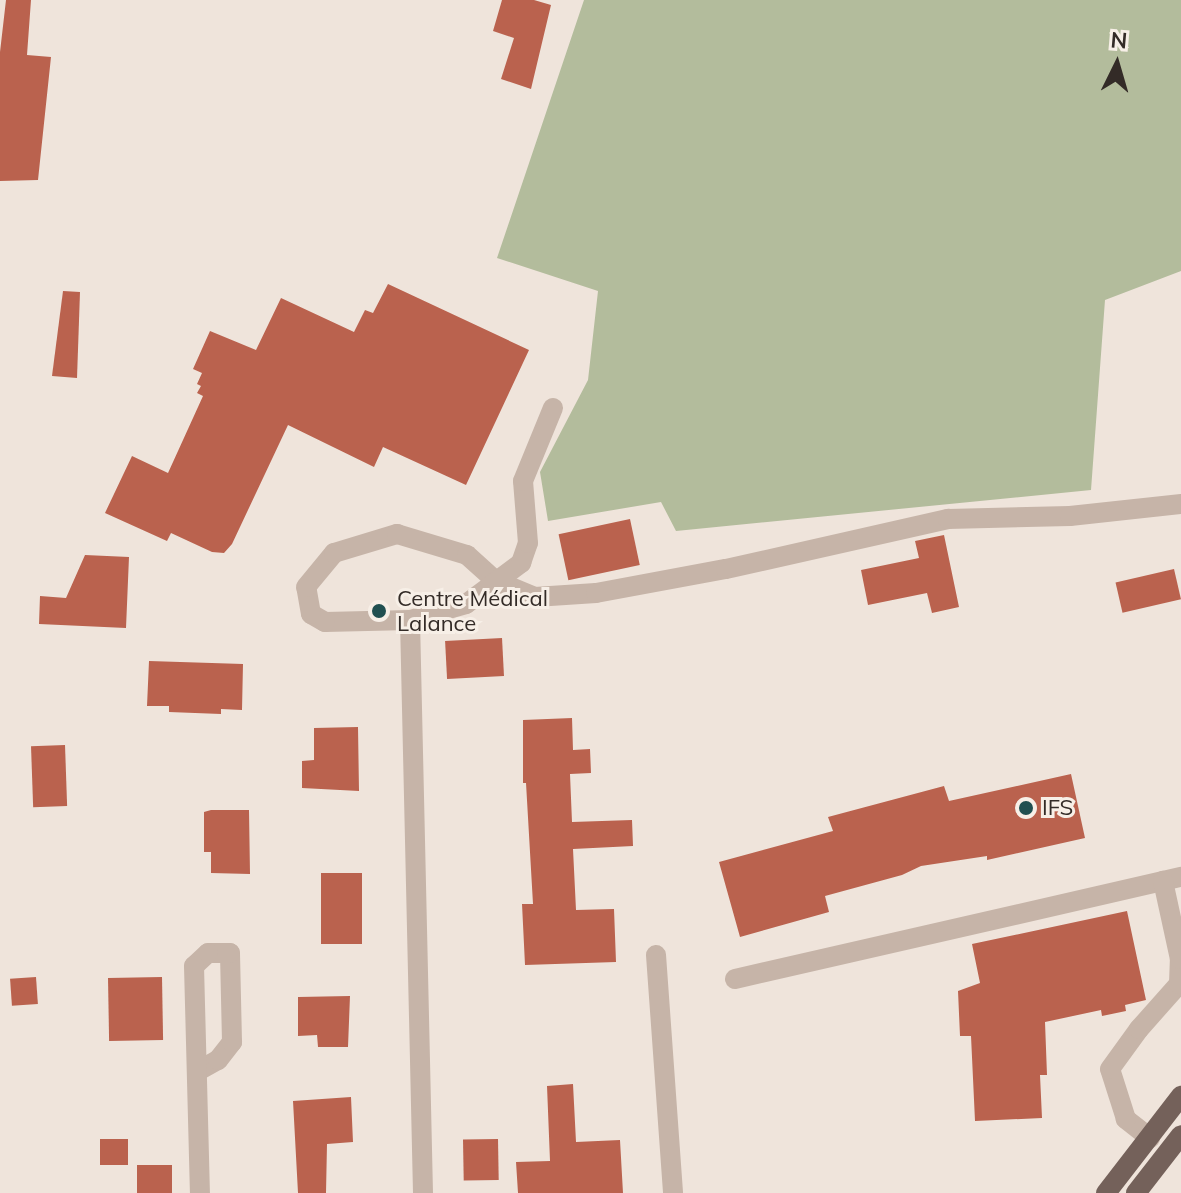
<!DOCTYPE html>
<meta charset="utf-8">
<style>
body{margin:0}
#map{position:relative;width:1181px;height:1193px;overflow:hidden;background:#efe4db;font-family:Mulish,sans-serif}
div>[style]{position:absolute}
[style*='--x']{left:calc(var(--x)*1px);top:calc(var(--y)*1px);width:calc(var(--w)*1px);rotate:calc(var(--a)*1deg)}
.green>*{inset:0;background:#b3bc9c}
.building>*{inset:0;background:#ba624e;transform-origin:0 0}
.minor>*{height:20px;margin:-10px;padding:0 10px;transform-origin:10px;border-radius:10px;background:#c6b4a8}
.major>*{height:20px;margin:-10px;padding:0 10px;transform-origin:10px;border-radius:10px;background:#74615a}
.dots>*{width:22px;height:22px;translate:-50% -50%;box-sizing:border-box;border:4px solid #f7efe7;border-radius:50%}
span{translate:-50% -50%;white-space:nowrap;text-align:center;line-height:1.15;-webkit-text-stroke:6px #f7efe7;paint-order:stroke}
.poi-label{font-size:22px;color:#332b27}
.left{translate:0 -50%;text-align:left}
.north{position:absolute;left:1077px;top:24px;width:80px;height:80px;-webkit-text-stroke:6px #f7efe7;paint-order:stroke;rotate:5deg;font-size:22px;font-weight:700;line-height:32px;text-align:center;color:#332b27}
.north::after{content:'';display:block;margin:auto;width:28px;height:36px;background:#332b27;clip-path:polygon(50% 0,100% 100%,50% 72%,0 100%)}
</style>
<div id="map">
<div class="green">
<div style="clip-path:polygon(584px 0,1181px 0,1181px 271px,1105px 300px,1091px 490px,676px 531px,661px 502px,548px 521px,540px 472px,588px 380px,598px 291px,497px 258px)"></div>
</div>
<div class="building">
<div style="clip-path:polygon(6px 0,31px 0,27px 55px,51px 57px,38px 180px,0 181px,0 52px)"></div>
<div style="clip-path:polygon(502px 0,534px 0,551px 5px,531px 89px,501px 79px,514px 38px,493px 31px)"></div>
<div style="clip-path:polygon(388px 284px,529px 350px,466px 485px,383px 447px,374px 467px,288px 425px,232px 544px,224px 553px,212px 552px,171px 533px,167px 541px,105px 513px,132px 456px,168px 473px,203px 396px,197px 393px,201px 386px,197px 384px,202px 373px,193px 369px,210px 331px,256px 350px,281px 298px,354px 332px,365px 310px,373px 313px)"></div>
<div style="clip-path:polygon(63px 291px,80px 292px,77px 378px,52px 376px)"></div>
<div style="left:630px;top:519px;width:47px;height:73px;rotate:78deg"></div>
<div style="clip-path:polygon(944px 535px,959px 607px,932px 613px,927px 593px,868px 605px,861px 570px,919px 558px,915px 541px)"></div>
<div style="clip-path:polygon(85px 555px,129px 557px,126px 628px,39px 624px,40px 596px,66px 598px)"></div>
<div style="left:1174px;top:569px;width:31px;height:60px;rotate:77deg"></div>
<div style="left:502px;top:638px;width:38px;height:57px;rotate:87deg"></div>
<div style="clip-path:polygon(149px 661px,243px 664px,242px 710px,221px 709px,221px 714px,169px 712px,169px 706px,147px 706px)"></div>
<div style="clip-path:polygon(572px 718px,573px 750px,590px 749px,591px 773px,570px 774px,572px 822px,632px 820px,633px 846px,573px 849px,576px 910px,614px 909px,616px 962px,525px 965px,522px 904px,533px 904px,526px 783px,523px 783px,523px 720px)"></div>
<div style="clip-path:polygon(358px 727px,359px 791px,302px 788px,302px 761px,314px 760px,314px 728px)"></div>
<div style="left:65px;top:745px;width:61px;height:34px;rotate:88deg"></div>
<div style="clip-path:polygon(1071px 774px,1085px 838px,987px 860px,987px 856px,921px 866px,902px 875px,825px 896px,829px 912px,740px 937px,719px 862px,833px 831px,828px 817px,944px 786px,949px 801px)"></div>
<div style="clip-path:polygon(211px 810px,249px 810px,250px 874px,211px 873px,211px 852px,204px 852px,204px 812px)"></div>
<div style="left:321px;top:873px;width:41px;height:71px"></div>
<div style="clip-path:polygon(1127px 911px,1146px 1000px,1125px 1005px,1126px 1011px,1102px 1016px,1101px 1010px,1045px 1022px,1047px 1075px,1040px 1075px,1042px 1118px,975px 1121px,971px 1036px,960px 1036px,958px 991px,980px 983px,972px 944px)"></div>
<div style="left:36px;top:977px;width:27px;height:26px;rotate:86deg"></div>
<div style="left:162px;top:977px;width:63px;height:54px;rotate:89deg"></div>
<div style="clip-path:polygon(350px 996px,348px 1047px,318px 1047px,317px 1035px,298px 1036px,298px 997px)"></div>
<div style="clip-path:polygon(573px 1084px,576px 1142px,620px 1140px,623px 1193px,518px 1193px,516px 1162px,550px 1161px,547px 1086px)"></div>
<div style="clip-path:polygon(351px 1097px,353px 1142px,327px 1144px,326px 1193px,298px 1193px,293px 1101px)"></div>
<div style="left:128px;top:1139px;width:26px;height:28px;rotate:90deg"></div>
<div style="left:498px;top:1139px;width:41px;height:35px;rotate:89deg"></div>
<div style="left:137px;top:1165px;width:35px;height:28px"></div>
</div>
<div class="minor">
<div style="--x:410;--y:620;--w:85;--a:178.7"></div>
<div style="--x:325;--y:622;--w:16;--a:-150"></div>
<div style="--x:311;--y:614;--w:27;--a:-100"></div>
<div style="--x:306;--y:587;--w:44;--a:-50.5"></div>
<div style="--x:334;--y:553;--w:66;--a:-16.8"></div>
<div style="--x:397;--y:534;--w:73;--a:16.7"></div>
<div style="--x:467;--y:555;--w:39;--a:42"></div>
<div style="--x:496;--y:581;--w:42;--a:22.3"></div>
<div style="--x:535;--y:597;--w:61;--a:-3.8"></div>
<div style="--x:596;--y:593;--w:132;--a:-10.5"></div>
<div style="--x:726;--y:569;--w:228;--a:-12.7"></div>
<div style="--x:948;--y:519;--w:122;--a:-1.4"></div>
<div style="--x:1070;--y:516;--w:112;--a:-6.2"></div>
<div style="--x:656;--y:955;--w:239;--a:85.9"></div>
<div style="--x:735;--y:979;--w:458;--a:-12.9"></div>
<div style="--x:198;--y:1071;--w:23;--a:-29"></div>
<div style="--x:218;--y:1060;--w:23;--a:-52"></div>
<div style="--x:232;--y:1042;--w:89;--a:-91.3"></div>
<div style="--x:230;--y:953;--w:22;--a:180"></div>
<div style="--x:208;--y:953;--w:19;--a:137"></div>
<div style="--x:194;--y:966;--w:227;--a:88.5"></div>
<div style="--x:1150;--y:1138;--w:31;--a:-142"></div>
<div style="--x:1126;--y:1119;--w:52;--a:-107.7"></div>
<div style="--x:1110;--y:1069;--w:49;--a:-54.1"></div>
<div style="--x:1139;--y:1029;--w:60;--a:-48.4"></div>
<div style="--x:1179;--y:984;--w:25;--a:-88"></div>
<div style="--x:1180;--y:959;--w:80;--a:-102.3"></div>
<div style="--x:423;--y:1193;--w:573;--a:-91.3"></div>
<div style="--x:410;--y:620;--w:58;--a:-15.9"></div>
<div style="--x:466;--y:604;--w:69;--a:-36.7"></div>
<div style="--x:521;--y:563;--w:21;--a:-71"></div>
<div style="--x:528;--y:543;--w:62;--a:-94.6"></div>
<div style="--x:523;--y:481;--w:79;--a:-67.7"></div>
</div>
<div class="major">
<div style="--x:1106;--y:1193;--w:123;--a:-52.3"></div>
<div style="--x:1136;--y:1193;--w:73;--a:-52.2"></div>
</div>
<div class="dots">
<div style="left:379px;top:611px;background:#215051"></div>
<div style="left:1026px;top:808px;background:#215051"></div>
</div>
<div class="poi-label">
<span class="left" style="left:397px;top:611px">Centre Médical<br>Lalance</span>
<span class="left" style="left:1042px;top:808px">IFS</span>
</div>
<div class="north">N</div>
</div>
